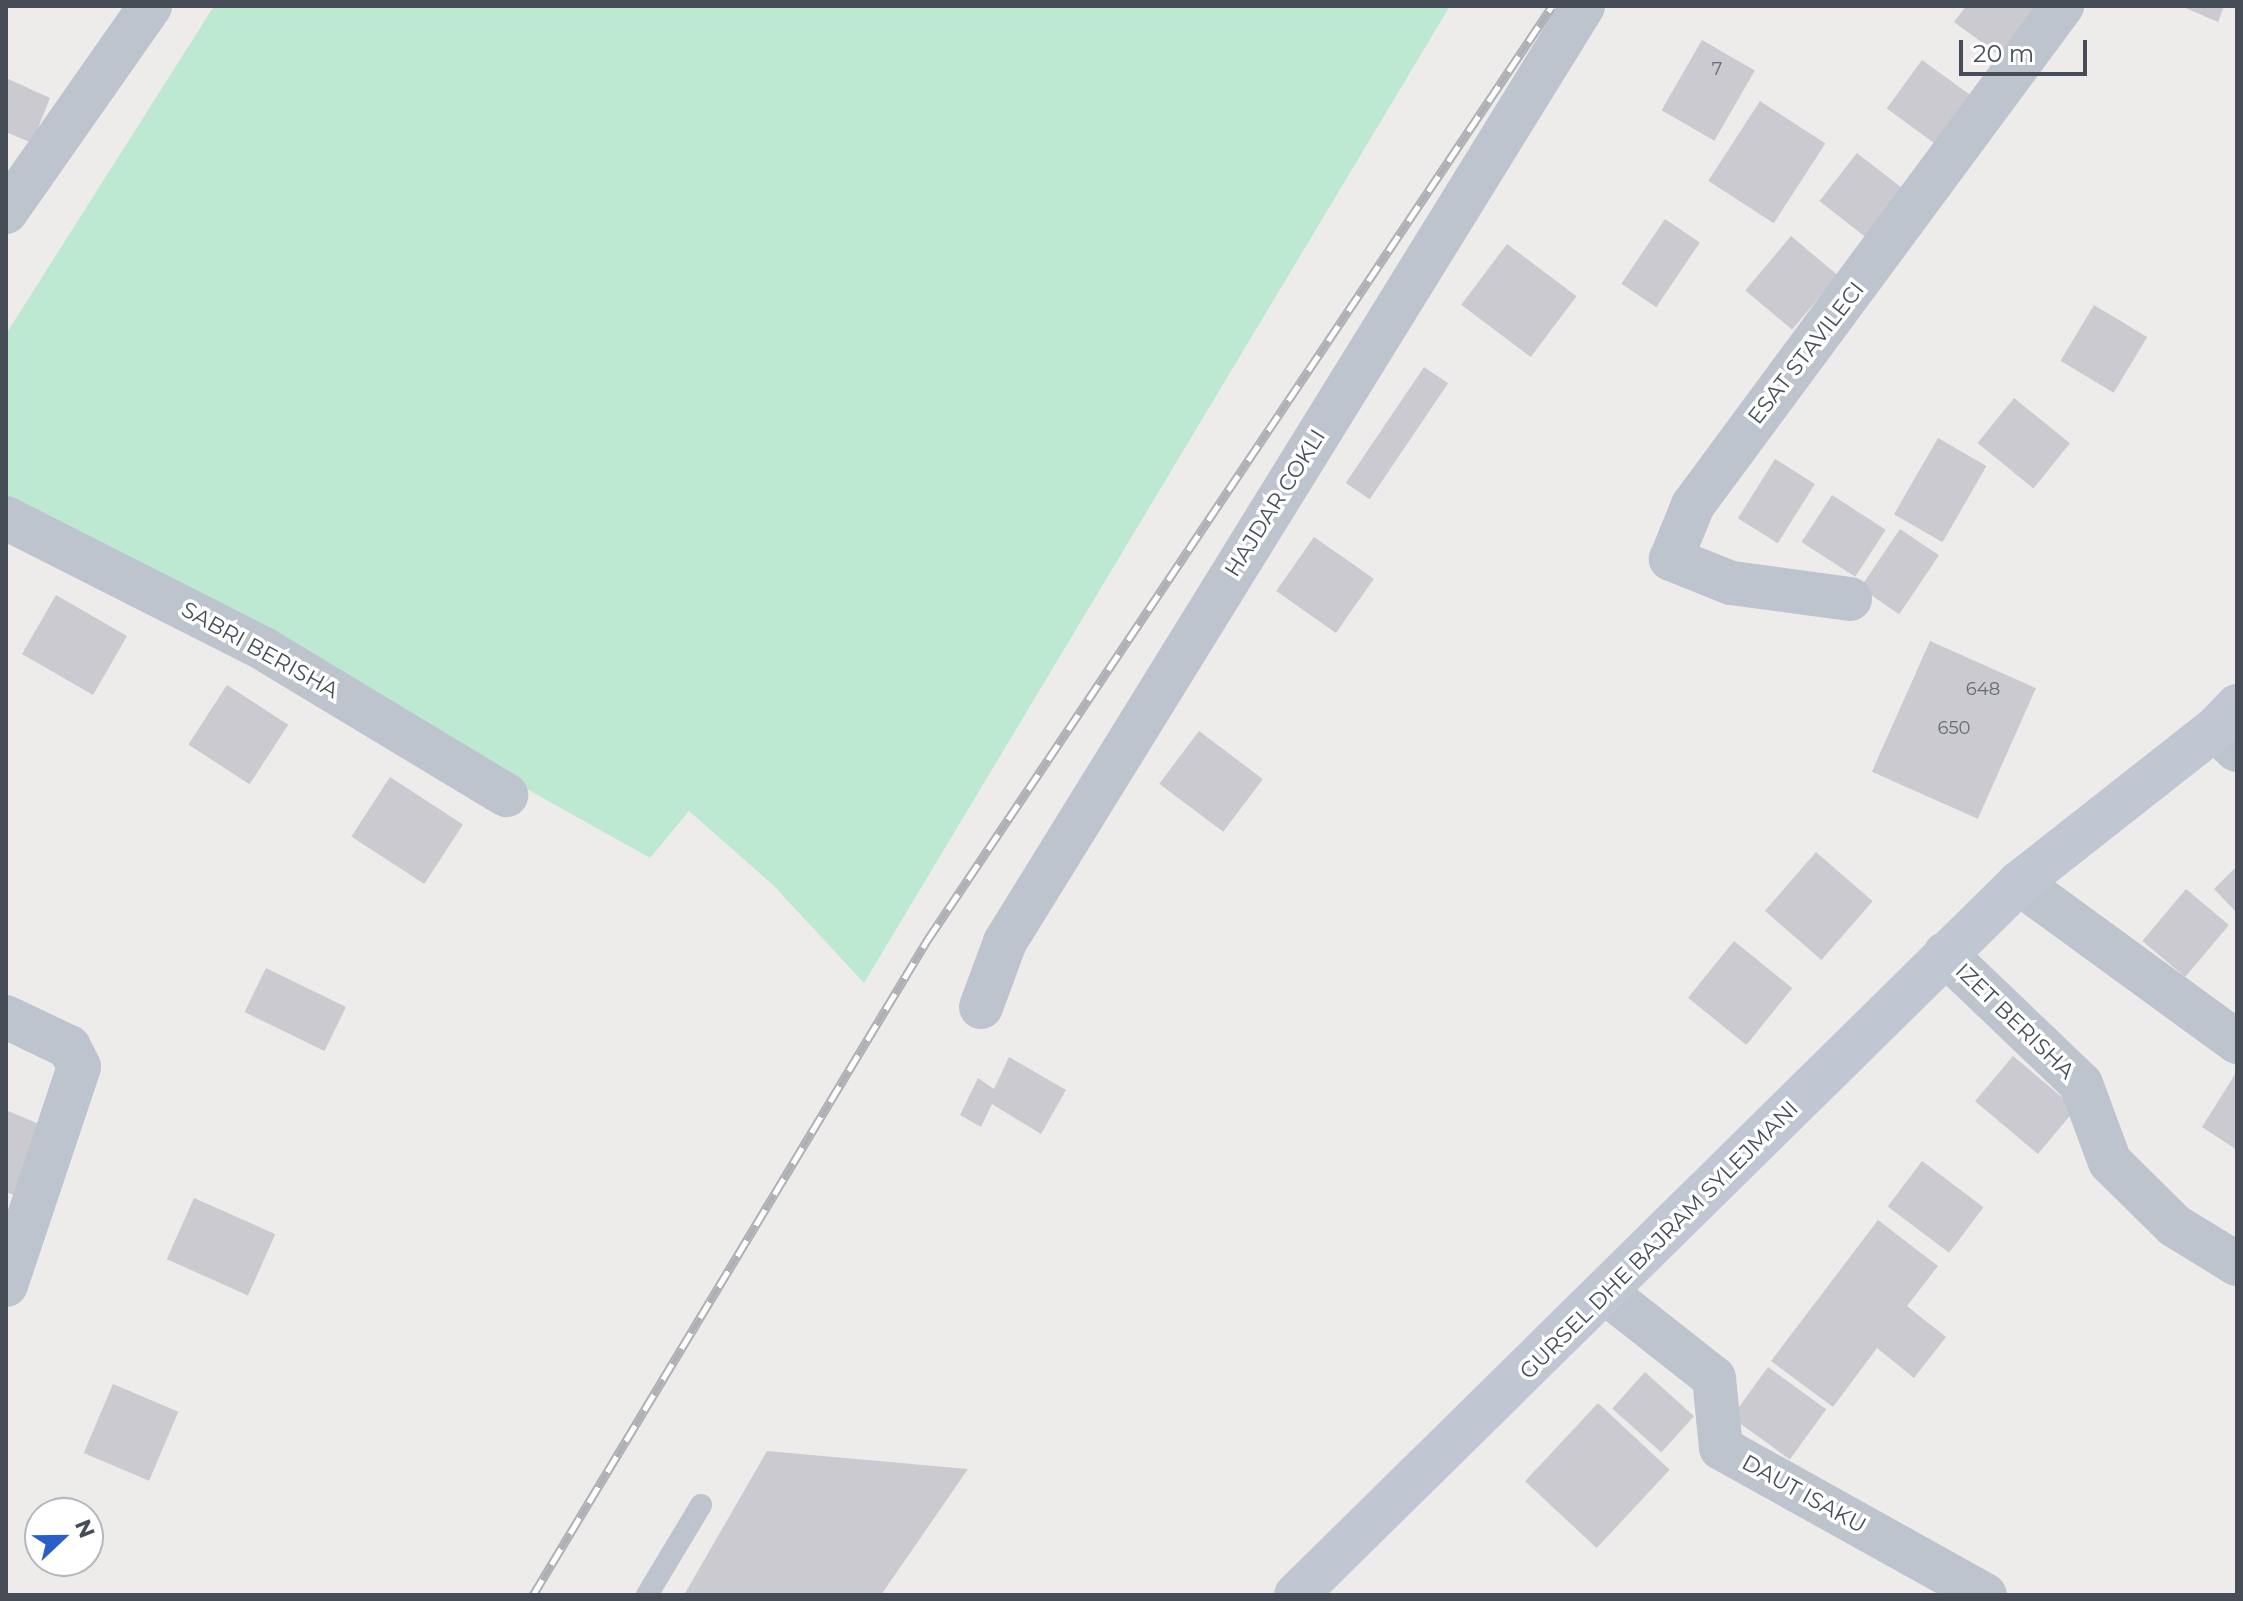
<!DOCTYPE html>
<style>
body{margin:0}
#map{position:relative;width:2243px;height:1601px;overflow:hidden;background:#eeeceb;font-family:Montserrat,sans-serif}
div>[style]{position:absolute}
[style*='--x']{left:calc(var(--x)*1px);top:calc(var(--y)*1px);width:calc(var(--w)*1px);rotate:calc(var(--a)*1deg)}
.green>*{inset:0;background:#bde9d3}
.building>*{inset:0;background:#cacad0;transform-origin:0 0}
.lane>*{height:22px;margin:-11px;padding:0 11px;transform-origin:11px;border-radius:11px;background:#bec4cd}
.street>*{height:44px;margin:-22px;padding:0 22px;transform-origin:22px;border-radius:22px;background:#bec4cd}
.secondary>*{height:44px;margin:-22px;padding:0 22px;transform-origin:22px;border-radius:22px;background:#c0c7d3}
.rail>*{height:9px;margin-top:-4.5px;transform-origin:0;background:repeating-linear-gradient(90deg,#fff 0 18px,#aeb0b5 0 36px);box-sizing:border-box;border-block:2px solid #aeb0b5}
span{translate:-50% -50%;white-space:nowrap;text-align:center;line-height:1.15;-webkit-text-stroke:7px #fff;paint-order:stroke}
.number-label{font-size:18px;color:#676c75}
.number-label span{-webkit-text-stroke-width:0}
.street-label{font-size:22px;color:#464d57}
.frame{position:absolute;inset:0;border:8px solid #464d57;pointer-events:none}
.north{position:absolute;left:24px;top:1497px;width:80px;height:80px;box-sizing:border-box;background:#fff;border:2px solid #b5b8bc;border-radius:50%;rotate:68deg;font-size:22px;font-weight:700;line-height:32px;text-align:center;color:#464d57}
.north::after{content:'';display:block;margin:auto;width:28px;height:36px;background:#2a5ec9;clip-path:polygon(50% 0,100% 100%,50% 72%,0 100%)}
.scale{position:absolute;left:1959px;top:40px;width:128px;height:36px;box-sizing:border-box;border:4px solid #464d57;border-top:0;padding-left:10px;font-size:24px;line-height:28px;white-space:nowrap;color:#464d57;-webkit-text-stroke:6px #fff;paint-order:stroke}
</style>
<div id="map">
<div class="green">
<div style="clip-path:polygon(214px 6px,1450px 6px,864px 983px,773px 885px,689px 811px,650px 858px,6px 498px,6px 334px)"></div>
</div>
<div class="building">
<div style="clip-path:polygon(1966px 6px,2035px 6px,1999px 55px,1954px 22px)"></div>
<div style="clip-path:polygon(2181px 6px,2224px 6px,2218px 22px)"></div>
<div style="left:1702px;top:40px;width:61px;height:81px;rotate:30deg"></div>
<div style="left:1922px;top:60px;width:61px;height:60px;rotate:36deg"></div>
<div style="clip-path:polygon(6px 78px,50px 98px,32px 143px,6px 132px)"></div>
<div style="left:1760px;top:101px;width:78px;height:95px;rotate:33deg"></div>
<div style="left:1857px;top:153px;width:68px;height:61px;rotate:38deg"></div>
<div style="left:1665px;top:219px;width:42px;height:78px;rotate:34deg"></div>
<div style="left:1791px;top:236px;width:61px;height:71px;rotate:40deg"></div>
<div style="left:1507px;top:244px;width:87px;height:76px;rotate:37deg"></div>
<div style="left:2094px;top:305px;width:62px;height:65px;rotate:31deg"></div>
<div style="left:1424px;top:367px;width:29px;height:140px;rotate:34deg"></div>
<div style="left:2014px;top:398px;width:72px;height:58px;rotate:39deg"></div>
<div style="left:1938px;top:438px;width:56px;height:88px;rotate:30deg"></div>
<div style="left:1775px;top:459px;width:47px;height:70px;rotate:32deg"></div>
<div style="left:1832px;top:495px;width:64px;height:56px;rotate:33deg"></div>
<div style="left:1900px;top:529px;width:47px;height:71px;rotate:34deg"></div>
<div style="left:1314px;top:537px;width:73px;height:66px;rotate:35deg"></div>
<div style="left:56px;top:595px;width:82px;height:68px;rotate:30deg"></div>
<div style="left:1930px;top:641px;width:116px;height:143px;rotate:24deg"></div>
<div style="left:227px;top:685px;width:73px;height:71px;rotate:33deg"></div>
<div style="left:1199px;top:731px;width:80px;height:66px;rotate:37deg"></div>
<div style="left:390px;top:777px;width:87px;height:71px;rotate:33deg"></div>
<div style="left:1816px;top:852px;width:75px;height:78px;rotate:41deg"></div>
<div style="clip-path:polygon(2237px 866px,2237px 913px,2214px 889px)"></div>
<div style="left:2186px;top:889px;width:56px;height:68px;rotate:40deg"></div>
<div style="left:1734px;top:941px;width:75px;height:73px;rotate:39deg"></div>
<div style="left:266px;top:968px;width:89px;height:49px;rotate:26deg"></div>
<div style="left:2013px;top:1056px;width:82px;height:59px;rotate:40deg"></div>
<div style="clip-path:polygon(1009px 1057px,1066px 1090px,1041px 1134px,992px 1104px,981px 1127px,960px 1115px,978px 1078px,994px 1089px)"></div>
<div style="clip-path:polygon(2237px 1071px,2237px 1150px,2202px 1127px)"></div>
<div style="clip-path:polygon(6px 1110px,41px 1125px,16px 1196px,6px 1192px)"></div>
<div style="left:1922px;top:1161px;width:77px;height:57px;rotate:37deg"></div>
<div style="left:194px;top:1198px;width:89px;height:67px;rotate:24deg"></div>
<div style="clip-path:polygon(1878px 1220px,1938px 1266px,1907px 1306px,1946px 1337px,1914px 1378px,1877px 1348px,1833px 1407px,1771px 1361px)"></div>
<div style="left:1768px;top:1367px;width:72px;height:62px;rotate:36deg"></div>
<div style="left:1645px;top:1372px;width:66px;height:49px;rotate:42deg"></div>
<div style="left:113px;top:1384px;width:71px;height:75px;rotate:23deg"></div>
<div style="left:1598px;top:1403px;width:98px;height:107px;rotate:43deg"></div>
<div style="clip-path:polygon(767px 1451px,968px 1469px,881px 1595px,684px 1595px)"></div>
</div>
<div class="lane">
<div style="--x:647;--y:1595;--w:105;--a:-59"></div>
</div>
<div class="street">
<div style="--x:6;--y:212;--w:251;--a:-55"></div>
<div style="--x:6;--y:518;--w:289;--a:26.9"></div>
<div style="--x:264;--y:649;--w:283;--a:31.1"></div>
<div style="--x:1850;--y:599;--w:120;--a:-172.3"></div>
<div style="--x:1731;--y:583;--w:65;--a:-158.2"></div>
<div style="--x:1671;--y:559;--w:58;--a:-67.8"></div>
<div style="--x:1693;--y:505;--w:621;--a:-53.52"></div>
<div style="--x:2215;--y:729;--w:30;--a:44"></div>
<div style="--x:2019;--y:883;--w:270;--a:36.1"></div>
<div style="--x:1945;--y:954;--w:188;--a:43.7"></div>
<div style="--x:2081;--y:1084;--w:83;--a:69.6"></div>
<div style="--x:2110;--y:1162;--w:91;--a:44.6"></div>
<div style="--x:2175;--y:1226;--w:73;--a:31.5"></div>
<div style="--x:981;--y:1007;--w:69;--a:-69.7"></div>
<div style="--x:1005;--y:942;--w:1100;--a:-58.3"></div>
<div style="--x:6;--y:1017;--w:70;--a:25.5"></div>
<div style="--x:69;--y:1047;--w:22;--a:63"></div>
<div style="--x:79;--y:1067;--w:230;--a:108.5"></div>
<div style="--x:1606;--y:1293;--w:137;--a:38.2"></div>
<div style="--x:1714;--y:1378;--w:70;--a:84.3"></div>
<div style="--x:1721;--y:1448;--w:302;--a:29.1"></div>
</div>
<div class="secondary">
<div style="--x:1296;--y:1595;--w:1015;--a:-44.56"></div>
<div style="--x:2019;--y:883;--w:249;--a:-38.2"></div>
<div style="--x:2215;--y:729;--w:32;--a:-46"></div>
</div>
<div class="rail">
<div style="--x:533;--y:1595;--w:766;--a:-58.95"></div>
<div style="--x:928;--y:939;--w:1122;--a:-56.22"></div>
</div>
<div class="number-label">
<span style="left:1717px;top:69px">7</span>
<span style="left:1983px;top:689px">648</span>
<span style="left:1954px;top:728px">650</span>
</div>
<div class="street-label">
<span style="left:1806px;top:353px;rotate:-52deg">ESAT STAVILECI</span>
<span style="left:1275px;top:503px;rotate:-58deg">HAJDAR COKLI</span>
<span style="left:260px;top:650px;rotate:29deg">SABRI BERISHA</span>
<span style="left:2015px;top:1021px;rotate:44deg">IZET BERISHA</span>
<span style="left:1659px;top:1240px;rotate:-45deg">GURSEL DHE BAJRAM SYLEJMANI</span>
<span style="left:1804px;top:1494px;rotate:29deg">DAUT ISAKU</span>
</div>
<div class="frame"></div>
<div class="north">N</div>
<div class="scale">20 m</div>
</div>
